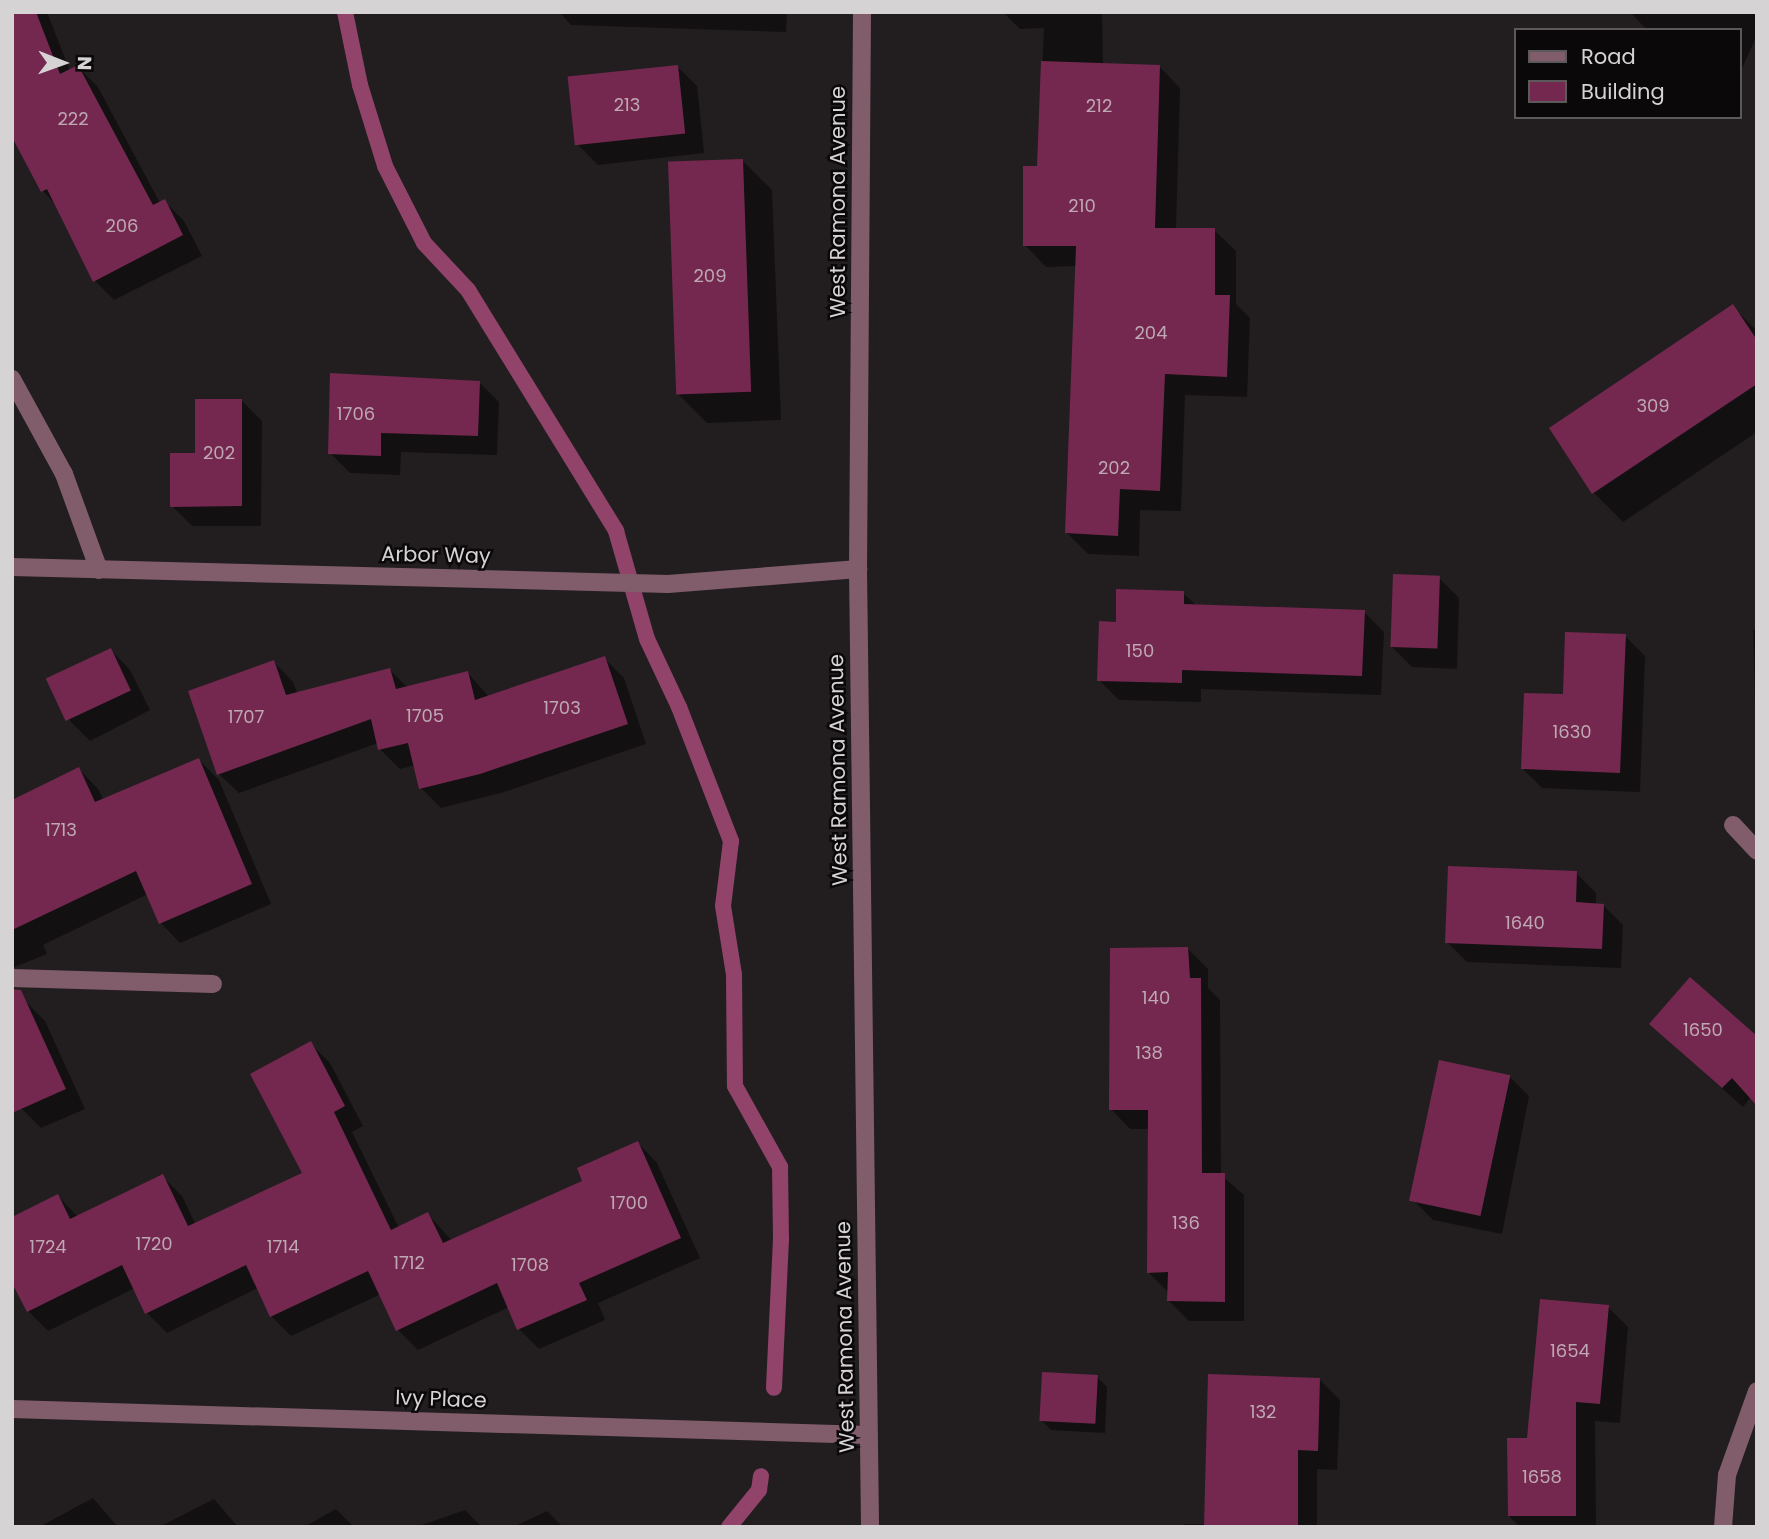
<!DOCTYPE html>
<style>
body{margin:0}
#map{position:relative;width:1769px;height:1539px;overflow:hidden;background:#221e1f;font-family:Poppins,sans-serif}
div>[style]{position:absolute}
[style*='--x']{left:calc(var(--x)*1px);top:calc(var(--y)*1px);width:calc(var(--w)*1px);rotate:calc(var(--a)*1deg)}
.shadow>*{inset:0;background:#0007}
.stream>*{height:16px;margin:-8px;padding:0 8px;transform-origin:8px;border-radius:8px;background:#91436a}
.building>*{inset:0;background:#74284f;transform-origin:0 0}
.minor>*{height:18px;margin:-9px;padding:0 9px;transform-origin:9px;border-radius:9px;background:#815d6c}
span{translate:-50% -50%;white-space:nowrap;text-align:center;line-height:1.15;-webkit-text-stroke:5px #0a0809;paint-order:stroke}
.number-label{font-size:18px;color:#bea8b3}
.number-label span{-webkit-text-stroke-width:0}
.street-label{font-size:21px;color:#d6d3d4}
.frame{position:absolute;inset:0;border:14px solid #d6d3d4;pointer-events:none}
.legend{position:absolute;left:1514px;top:28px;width:228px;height:91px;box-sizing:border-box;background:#0a0809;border:2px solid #5c595a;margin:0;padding:9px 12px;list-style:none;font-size:21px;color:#d6d3d4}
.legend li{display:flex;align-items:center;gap:14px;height:35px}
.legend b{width:35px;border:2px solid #5c595a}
.north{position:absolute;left:28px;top:28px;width:70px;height:70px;-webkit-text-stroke:5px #0a0809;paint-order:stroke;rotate:91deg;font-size:19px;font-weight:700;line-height:28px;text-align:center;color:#d6d3d4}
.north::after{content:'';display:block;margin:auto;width:24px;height:32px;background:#d6d3d4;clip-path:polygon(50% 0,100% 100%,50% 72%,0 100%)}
</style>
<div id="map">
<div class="shadow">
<div style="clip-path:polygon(12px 12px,47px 12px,70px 71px,78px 67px,98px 87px,160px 203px,164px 201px,184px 221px,202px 256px,114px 300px,94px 280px,56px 205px,43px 191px,12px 133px)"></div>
<div style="clip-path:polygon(559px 12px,787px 12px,786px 32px,571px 25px)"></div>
<div style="clip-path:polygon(1003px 12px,1102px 12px,1103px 64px,1159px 66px,1180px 88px,1176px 230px,1214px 230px,1236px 251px,1236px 304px,1250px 318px,1247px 397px,1185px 395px,1181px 511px,1140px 510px,1139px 556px,1088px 554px,1067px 533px,1077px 266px,1046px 267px,1025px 245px,1038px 168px,1044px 28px,1020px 29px)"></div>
<div style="clip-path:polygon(1630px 12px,1757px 12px,1757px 35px,1739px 75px,1739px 30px,1647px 30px)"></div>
<div style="clip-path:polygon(677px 66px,697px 86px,704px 153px,598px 165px,578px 145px)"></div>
<div style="clip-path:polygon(743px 161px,772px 190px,781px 420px,707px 423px,678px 394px)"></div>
<div style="clip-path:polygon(1732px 306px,1757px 331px,1757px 432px,1623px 522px,1594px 493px,1551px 428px)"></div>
<div style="clip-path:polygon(479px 382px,499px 402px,497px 455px,401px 452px,400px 475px,350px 473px,330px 453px)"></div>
<div style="clip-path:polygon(242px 401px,262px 421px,261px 526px,192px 526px,172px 506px,196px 455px)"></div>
<div style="clip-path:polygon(1439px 578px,1459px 598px,1457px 669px,1412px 667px,1392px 647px)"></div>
<div style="clip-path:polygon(1183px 593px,1197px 606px,1364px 612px,1384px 632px,1381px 695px,1201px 689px,1201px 702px,1119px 700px,1099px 680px)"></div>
<div style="clip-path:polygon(1753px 630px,1757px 630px,1757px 706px,1755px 704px)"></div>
<div style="clip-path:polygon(1625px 636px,1645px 656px,1640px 792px,1542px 788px,1522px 768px,1564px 696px)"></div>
<div style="clip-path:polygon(111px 650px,130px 670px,150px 710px,90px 741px,70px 721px,49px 681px)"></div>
<div style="clip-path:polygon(604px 658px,624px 678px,646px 744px,501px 793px,441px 808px,421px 788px,415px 765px,400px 769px,380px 749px,378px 743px,239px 793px,219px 774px,274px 662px,293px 682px,297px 693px,390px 670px,408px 688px,467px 672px,489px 697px)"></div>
<div style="clip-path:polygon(199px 760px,219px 780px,271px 904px,180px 943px,161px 923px,148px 894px,43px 945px,47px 954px,12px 968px,12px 879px,79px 769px,98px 789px,104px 800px)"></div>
<div style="clip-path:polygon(1576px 873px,1596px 893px,1596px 905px,1603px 905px,1623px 925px,1621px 968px,1467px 962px,1447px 942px)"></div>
<div style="clip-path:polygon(1188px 949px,1208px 969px,1208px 988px,1220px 1000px,1221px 1175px,1244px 1195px,1244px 1321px,1189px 1321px,1169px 1301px,1169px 1293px,1148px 1272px,1150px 1129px,1130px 1129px,1111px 1109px)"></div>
<div style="clip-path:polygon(25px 1001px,45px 1021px,85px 1109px,41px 1128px,21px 1108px)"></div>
<div style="clip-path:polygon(1757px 1039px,1751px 1097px,1743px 1107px,1672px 1044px)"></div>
<div style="clip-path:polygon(310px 1043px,330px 1063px,363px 1126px,352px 1132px,399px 1228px,428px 1214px,452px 1241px,585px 1182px,638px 1143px,657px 1163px,700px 1258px,598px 1303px,605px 1320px,539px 1349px,519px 1329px,509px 1307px,418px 1350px,398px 1330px,381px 1294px,291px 1336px,271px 1316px,258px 1288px,167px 1333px,147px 1313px,135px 1288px,48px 1331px,28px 1311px,12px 1279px,58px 1196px,78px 1217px,162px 1176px,182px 1196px,196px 1225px,305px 1174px)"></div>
<div style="clip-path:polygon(1509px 1076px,1529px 1096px,1502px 1234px,1433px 1220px,1413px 1200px)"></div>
<div style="clip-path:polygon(1608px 1307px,1628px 1327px,1620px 1423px,1595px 1421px,1596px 1527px,1520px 1527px,1509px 1516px,1529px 1440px)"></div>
<div style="clip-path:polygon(1097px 1377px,1107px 1387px,1105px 1433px,1051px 1430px,1041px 1420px)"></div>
<div style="clip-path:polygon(1320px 1380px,1340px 1400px,1337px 1470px,1317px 1469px,1317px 1527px,1184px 1527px,1184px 1524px,1206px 1524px)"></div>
<div style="clip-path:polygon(93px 1498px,118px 1527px,39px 1527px)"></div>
<div style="clip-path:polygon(214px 1499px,238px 1527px,159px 1527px)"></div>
<div style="clip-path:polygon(336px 1509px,354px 1527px,304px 1527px)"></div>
<div style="clip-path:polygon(465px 1510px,482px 1527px,416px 1527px)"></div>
<div style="clip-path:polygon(547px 1511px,563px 1527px,513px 1527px)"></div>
</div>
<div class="stream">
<div style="--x:345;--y:12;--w:75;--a:78.4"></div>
<div style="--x:360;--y:85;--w:85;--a:72.8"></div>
<div style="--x:385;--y:166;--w:86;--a:63.1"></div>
<div style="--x:424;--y:243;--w:64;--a:46.9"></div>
<div style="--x:468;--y:290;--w:283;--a:58.4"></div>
<div style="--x:616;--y:531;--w:112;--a:74"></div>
<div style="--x:647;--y:639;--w:75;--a:64.8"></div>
<div style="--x:679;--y:707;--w:144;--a:68.8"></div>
<div style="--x:731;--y:841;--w:65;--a:97"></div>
<div style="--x:723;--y:906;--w:70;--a:80.9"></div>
<div style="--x:734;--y:975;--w:111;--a:89.5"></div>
<div style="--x:735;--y:1086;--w:93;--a:60.9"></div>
<div style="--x:780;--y:1167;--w:72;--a:89.2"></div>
<div style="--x:781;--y:1239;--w:149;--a:92.7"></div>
<div style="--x:729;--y:1527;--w:48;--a:-51"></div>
<div style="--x:759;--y:1490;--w:14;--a:-82"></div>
</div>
<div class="building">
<div style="clip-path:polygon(12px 12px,36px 12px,60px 74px,78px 65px,153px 205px,165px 199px,183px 235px,93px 282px,47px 189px,41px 192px,12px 137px)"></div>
<div style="clip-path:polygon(1041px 61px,1160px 65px,1155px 228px,1215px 228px,1215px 295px,1230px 295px,1227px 377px,1165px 374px,1160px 491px,1120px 489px,1118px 536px,1065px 533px,1076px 246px,1023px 246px,1023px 166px,1037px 166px)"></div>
<div style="left:678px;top:65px;width:69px;height:111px;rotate:84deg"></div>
<div style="left:743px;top:159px;width:233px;height:75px;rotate:88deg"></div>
<div style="clip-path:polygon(1733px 304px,1757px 340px,1757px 384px,1592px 494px,1549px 428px)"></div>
<div style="clip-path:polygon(330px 373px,480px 381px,478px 436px,381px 433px,381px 456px,328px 454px)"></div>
<div style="clip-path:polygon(195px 399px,242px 399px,242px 506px,170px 507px,170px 453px,195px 453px)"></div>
<div style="left:1393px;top:574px;width:47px;height:73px;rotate:2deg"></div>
<div style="clip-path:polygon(1116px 589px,1184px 591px,1184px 604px,1365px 610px,1362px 676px,1182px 670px,1182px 683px,1097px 681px,1099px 621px,1116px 622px)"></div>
<div style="clip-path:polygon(1565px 632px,1626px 634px,1620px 773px,1521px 769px,1524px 693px,1563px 694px)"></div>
<div style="left:111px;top:648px;width:47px;height:72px;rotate:65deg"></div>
<div style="clip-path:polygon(605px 656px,628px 724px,480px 774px,419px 789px,408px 743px,378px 750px,371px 719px,217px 775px,188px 691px,274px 660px,286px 695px,390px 668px,396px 689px,468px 671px,475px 700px)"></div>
<div style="clip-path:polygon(199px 758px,252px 884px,159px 924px,136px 871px,12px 930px,12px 800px,79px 767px,95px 802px)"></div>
<div style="clip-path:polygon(1448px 866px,1577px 871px,1576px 902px,1604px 904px,1602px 949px,1445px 943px)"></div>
<div style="clip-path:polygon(1188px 947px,1190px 978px,1201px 978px,1202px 1173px,1225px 1173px,1225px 1302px,1167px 1301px,1168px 1272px,1147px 1273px,1148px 1110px,1109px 1110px,1110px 948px)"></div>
<div style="clip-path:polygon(1690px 977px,1757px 1036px,1757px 1106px,1732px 1078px,1722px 1088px,1649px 1024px)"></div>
<div style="clip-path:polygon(12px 989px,21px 990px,66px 1089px,12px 1113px)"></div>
<div style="clip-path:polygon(311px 1041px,345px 1106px,334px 1112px,391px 1230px,428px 1212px,443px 1243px,582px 1181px,577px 1168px,638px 1141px,681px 1238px,579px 1283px,587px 1300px,517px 1330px,497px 1283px,396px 1331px,368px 1271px,270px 1317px,246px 1265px,145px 1314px,122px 1265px,27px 1312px,12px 1283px,12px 1217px,58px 1194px,70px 1219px,163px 1174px,188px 1226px,302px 1173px,250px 1074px)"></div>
<div style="left:1439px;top:1060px;width:73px;height:144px;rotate:12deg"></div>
<div style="clip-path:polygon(1540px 1299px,1609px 1305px,1600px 1404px,1576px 1402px,1576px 1516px,1508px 1516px,1507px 1438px,1527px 1438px)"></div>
<div style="left:1042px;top:1372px;width:56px;height:49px;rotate:3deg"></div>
<div style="clip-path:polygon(1208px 1374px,1320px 1378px,1318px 1451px,1298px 1450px,1298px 1527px,1204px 1527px)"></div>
</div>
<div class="minor">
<div style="--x:862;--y:12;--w:557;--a:90.41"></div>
<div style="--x:858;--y:569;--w:958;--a:89.28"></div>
<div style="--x:12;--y:379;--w:108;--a:61.3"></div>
<div style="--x:64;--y:474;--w:102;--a:70"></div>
<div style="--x:12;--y:567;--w:656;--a:1.48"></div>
<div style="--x:668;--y:584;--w:191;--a:-4.5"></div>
<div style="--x:1733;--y:825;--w:35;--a:47"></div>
<div style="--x:12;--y:978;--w:201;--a:1.7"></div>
<div style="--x:12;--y:1409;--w:856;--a:1.74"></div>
<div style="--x:1723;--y:1527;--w:52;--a:-85.6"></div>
<div style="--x:1727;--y:1475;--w:89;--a:-70.3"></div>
</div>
<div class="number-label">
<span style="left:627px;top:105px">213</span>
<span style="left:1099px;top:106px">212</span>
<span style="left:73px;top:119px">222</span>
<span style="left:1082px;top:206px">210</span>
<span style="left:122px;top:226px">206</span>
<span style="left:710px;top:276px">209</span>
<span style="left:1151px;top:333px">204</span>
<span style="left:1653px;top:406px">309</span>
<span style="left:356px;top:414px">1706</span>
<span style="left:219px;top:453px">202</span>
<span style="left:1114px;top:468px">202</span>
<span style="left:1140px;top:651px">150</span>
<span style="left:562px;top:708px">1703</span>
<span style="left:425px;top:716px">1705</span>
<span style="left:246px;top:717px">1707</span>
<span style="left:1572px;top:732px">1630</span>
<span style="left:61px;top:830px">1713</span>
<span style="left:1525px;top:923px">1640</span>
<span style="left:1156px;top:998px">140</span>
<span style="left:1703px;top:1030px">1650</span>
<span style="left:1149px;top:1053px">138</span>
<span style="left:629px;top:1203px">1700</span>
<span style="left:1186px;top:1223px">136</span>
<span style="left:154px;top:1244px">1720</span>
<span style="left:48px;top:1247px">1724</span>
<span style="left:283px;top:1247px">1714</span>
<span style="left:409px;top:1263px">1712</span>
<span style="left:530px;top:1265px">1708</span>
<span style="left:1570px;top:1351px">1654</span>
<span style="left:1263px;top:1412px">132</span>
<span style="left:1542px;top:1477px">1658</span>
</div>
<div class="street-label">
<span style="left:838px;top:202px;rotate:-90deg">West Ramona Avenue</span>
<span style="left:436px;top:555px;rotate:1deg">Arbor Way</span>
<span style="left:838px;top:770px;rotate:-91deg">West Ramona Avenue</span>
<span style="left:845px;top:1337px;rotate:-91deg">West Ramona Avenue</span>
<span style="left:441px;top:1399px;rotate:2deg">Ivy Place</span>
</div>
<div class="frame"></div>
<ul class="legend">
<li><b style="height:9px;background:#815d6c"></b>Road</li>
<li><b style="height:19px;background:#74284f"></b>Building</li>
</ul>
<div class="north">N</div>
</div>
